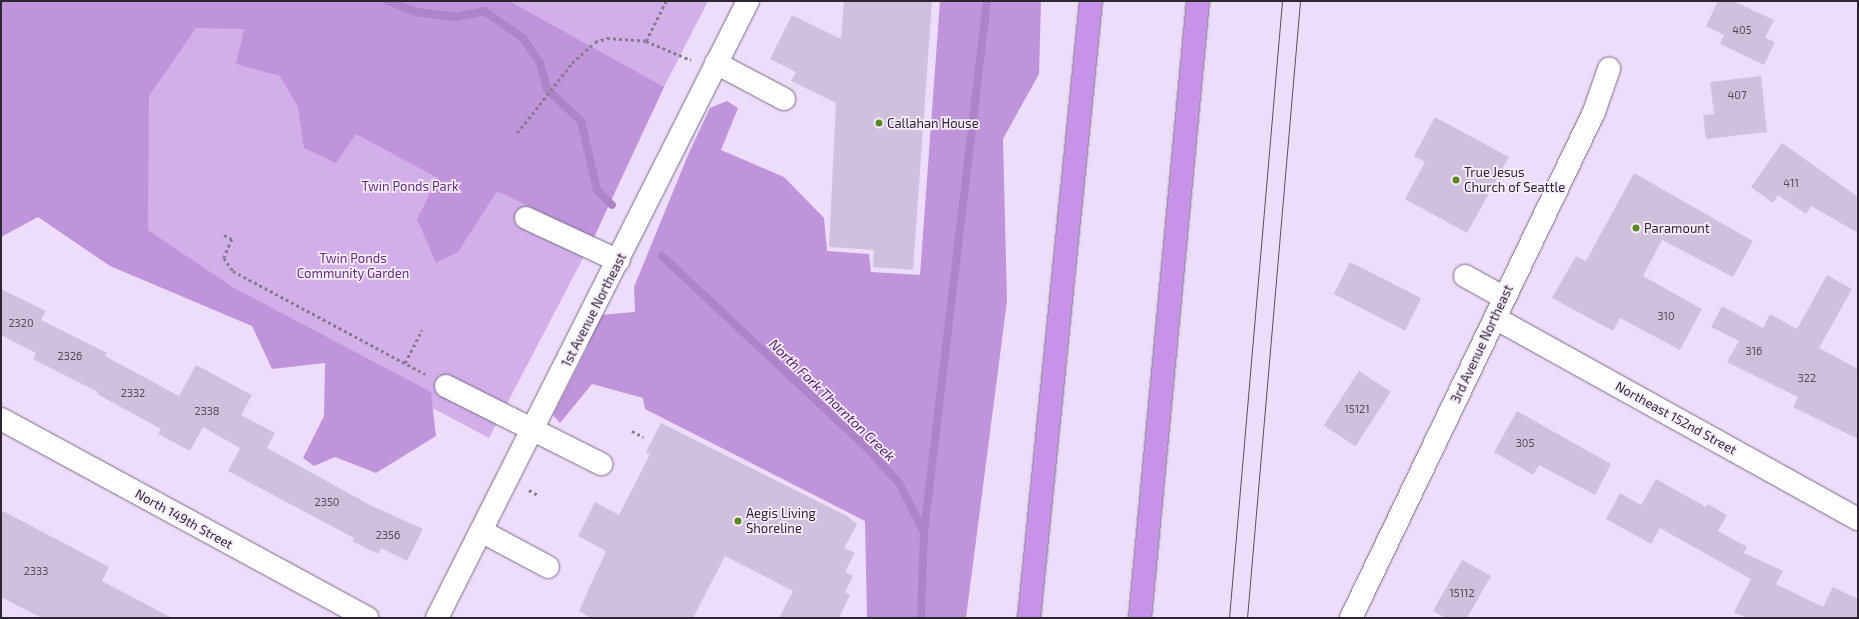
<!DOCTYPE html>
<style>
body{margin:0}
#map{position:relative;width:1859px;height:619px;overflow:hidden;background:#eeddfa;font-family:"Exo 2",sans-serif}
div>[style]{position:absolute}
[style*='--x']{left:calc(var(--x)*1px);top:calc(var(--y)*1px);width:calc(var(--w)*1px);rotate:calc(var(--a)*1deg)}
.green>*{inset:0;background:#d2afe9}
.forest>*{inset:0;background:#bf94db}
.stream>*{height:8px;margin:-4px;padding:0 4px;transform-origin:4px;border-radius:4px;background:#ae83c9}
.building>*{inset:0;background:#d1c0dd;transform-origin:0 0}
.path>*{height:2.5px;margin-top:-1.25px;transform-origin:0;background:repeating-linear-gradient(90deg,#877c8f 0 3px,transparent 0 6px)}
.roads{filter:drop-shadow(0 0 1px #7a6b85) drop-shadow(0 0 1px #7a6b85)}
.minor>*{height:22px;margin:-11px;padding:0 11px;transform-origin:11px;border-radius:11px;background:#fff}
.highway>*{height:22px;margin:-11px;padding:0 11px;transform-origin:11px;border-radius:11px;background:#c793e8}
.tram>*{height:1px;margin:-0.5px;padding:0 0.5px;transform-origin:0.5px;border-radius:0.5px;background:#59505f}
.dots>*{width:11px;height:11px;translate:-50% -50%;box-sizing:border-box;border:2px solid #f8edff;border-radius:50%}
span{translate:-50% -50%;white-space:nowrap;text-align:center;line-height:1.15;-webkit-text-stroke:3.5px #f8edff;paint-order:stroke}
.number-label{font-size:11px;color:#554c5b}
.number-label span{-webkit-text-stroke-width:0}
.poi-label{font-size:13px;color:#2c2630}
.left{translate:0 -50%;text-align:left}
.park-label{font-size:13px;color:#632c80}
.street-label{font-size:13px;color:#2c2630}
.water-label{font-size:14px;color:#521a6f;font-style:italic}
.frame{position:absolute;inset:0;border:2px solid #2c2630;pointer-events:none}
</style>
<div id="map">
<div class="green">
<div style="clip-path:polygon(1px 1px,708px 1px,664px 87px,594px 237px,489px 438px,1px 179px)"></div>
</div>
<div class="forest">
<div style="clip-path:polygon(1px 1px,509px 1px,664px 87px,594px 237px,497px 191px,458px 252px,436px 263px,417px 219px,438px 178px,356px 134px,336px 163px,304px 148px,298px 107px,280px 76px,236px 64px,244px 29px,196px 28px,149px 96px,148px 230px,234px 288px,431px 392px,436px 436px,376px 473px,335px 457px,314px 466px,303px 458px,324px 416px,325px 363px,272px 369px,252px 326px,110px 266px,38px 217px,1px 237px)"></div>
<div style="clip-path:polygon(940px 1px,1041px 1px,1039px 74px,1003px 139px,1007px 301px,966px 618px,867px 618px,865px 521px,645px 409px,643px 398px,592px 384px,560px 423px,553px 415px,586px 350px,600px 315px,635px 312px,634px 287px,688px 155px,710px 108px,727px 101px,738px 108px,721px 150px,784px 177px,824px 218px,827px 251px,869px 254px,871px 272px,920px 275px)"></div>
</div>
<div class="stream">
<div style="--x:388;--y:1;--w:30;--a:21"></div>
<div style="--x:416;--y:12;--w:40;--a:7.1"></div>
<div style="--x:456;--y:17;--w:29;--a:-12"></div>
<div style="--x:484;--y:11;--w:47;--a:34.7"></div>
<div style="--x:523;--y:38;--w:30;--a:56"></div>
<div style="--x:540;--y:63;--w:27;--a:75"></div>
<div style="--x:547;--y:89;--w:47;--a:43.3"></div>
<div style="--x:581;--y:121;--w:71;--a:76.9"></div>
<div style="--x:597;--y:190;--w:21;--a:45"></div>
<div style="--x:662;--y:256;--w:281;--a:43.1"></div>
<div style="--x:867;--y:448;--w:47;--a:47.6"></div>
<div style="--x:899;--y:483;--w:55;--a:63"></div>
<div style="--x:924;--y:532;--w:86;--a:92"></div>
<div style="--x:924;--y:532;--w:535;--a:-83.23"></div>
</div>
<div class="building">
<div style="clip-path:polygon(844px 1px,932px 1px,913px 270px,873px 267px,874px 250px,829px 247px,836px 103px,791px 81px,796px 72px,770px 59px,792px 15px,841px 39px)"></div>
<div style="clip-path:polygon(1718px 1px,1733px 1px,1774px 20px,1765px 38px,1775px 42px,1764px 65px,1720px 44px,1724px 35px,1706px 26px)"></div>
<div style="clip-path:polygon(1761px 76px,1767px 132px,1706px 139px,1703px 115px,1714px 114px,1710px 82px)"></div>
<div style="clip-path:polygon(1435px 117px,1509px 157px,1467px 233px,1405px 199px,1425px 162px,1414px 156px)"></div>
<div style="clip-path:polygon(1782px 143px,1858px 197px,1858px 233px,1811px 206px,1806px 214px,1778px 195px,1773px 203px,1751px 187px)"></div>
<div style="clip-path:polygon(1634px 173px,1753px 241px,1733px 277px,1662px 240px,1643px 276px,1702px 309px,1680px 350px,1620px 318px,1613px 331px,1552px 298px,1576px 256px,1586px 261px)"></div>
<div style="left:1350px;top:262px;width:80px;height:36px;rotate:27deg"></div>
<div style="clip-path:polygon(1827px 275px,1852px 289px,1819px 348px,1858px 369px,1858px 439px,1793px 407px,1798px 397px,1727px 362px,1739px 341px,1711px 327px,1722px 306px,1763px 328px,1770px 314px,1797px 329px)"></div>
<div style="clip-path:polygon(1px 289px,46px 311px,41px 320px,107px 353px,105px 356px,179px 396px,196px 365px,252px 395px,241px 415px,275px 433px,267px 448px,370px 505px,423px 529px,407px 561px,381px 548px,378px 554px,352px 541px,354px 538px,228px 471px,240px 448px,203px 427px,190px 451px,158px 434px,161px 429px,97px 394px,98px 392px,33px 359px,36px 353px,1px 335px)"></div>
<div style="left:1359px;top:371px;width:38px;height:65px;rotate:33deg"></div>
<div style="clip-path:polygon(1517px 411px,1611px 464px,1595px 495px,1539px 465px,1533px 475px,1494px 452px)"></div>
<div style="clip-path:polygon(661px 423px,847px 516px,857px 524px,844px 548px,855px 553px,845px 572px,853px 576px,845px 592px,850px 595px,839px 618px,779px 618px,793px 591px,725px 556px,693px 618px,591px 618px,579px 611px,606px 551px,578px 536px,595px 502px,619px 515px,650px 454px,646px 452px)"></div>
<div style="clip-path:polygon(1656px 479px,1706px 507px,1708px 504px,1727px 515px,1718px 531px,1747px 547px,1744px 553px,1783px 571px,1776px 584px,1823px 607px,1833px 587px,1858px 599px,1858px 618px,1747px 618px,1734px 612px,1751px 579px,1660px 528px,1651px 544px,1606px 519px,1620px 493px,1641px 505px)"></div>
<div style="clip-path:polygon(1px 510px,109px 567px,102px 581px,172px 618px,42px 618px,1px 597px)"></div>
<div style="clip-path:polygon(1462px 560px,1491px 576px,1467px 618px,1446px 618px,1433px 611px)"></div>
</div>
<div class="path">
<div style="--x:646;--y:41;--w:45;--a:-63.4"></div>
<div style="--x:517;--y:133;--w:89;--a:-51.8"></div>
<div style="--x:572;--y:63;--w:31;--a:-42"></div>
<div style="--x:595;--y:42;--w:13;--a:-18"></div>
<div style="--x:607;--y:38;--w:39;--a:4"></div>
<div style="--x:646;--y:41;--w:49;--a:22.9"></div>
<div style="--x:224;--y:235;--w:9;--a:27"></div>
<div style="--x:232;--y:239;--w:21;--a:113"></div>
<div style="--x:224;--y:258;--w:16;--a:55"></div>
<div style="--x:233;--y:271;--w:218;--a:28.2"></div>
<div style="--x:405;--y:363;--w:37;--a:-63"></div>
<div style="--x:632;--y:431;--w:13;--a:27"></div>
<div style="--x:529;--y:490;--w:10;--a:29"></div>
</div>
<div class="roads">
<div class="minor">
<div style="--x:716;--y:63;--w:77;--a:27.9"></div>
<div style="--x:526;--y:218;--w:102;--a:24.8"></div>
<div style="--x:1465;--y:276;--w:43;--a:28.9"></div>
<div style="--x:1495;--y:318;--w:415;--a:29"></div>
<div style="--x:446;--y:386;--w:174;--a:26.7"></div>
<div style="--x:1;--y:419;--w:417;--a:28.5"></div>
<div style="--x:481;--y:531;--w:76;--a:28.2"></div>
<div style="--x:437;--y:618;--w:691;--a:-63.25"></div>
<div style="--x:1351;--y:618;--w:561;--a:-64.35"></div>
<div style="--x:1594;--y:112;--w:46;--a:-70.8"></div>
</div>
<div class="highway">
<div style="--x:1029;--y:618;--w:620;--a:-84.26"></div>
<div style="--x:1140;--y:618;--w:620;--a:-84.63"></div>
</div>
</div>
<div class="tram">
<div style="--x:1229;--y:618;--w:619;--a:-85.09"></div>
<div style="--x:1247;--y:618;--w:619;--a:-85.09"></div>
</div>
<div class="dots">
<div style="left:879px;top:123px;background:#598a1f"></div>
<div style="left:1456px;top:180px;background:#598a1f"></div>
<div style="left:1636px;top:228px;background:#598a1f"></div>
<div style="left:738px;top:521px;background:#598a1f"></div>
</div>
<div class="number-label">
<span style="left:1742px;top:30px">405</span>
<span style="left:1737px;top:95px">407</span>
<span style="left:1791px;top:183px">411</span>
<span style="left:1666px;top:316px">310</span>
<span style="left:21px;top:323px">2320</span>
<span style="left:1754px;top:351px">316</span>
<span style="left:70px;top:356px">2326</span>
<span style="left:1807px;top:378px">322</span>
<span style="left:133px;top:393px">2332</span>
<span style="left:1357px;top:409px">15121</span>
<span style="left:207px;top:411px">2338</span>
<span style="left:1525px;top:443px">305</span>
<span style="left:327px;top:502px">2350</span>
<span style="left:388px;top:535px">2356</span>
<span style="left:36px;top:571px">2333</span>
<span style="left:1462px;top:593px">15112</span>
</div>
<div class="poi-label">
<span class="left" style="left:887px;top:123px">Callahan House</span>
<span class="left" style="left:1464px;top:180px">True Jesus<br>Church of Seattle</span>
<span class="left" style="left:1644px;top:228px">Paramount</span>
<span class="left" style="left:746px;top:521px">Aegis Living<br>Shoreline</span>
</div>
<div class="park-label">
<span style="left:410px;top:186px">Twin Ponds Park</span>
<span style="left:353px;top:266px">Twin Ponds<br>Community Garden</span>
</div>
<div class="street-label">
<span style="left:594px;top:310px;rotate:-63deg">1st Avenue Northeast</span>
<span style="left:1482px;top:344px;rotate:-65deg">3rd Avenue Northeast</span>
<span style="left:1676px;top:418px;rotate:29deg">Northeast 152nd Street</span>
<span style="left:184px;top:519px;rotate:29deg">North 149th Street</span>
</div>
<div class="water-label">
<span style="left:832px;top:400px;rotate:44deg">North Fork Thornton Creek</span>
</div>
<div class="frame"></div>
</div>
